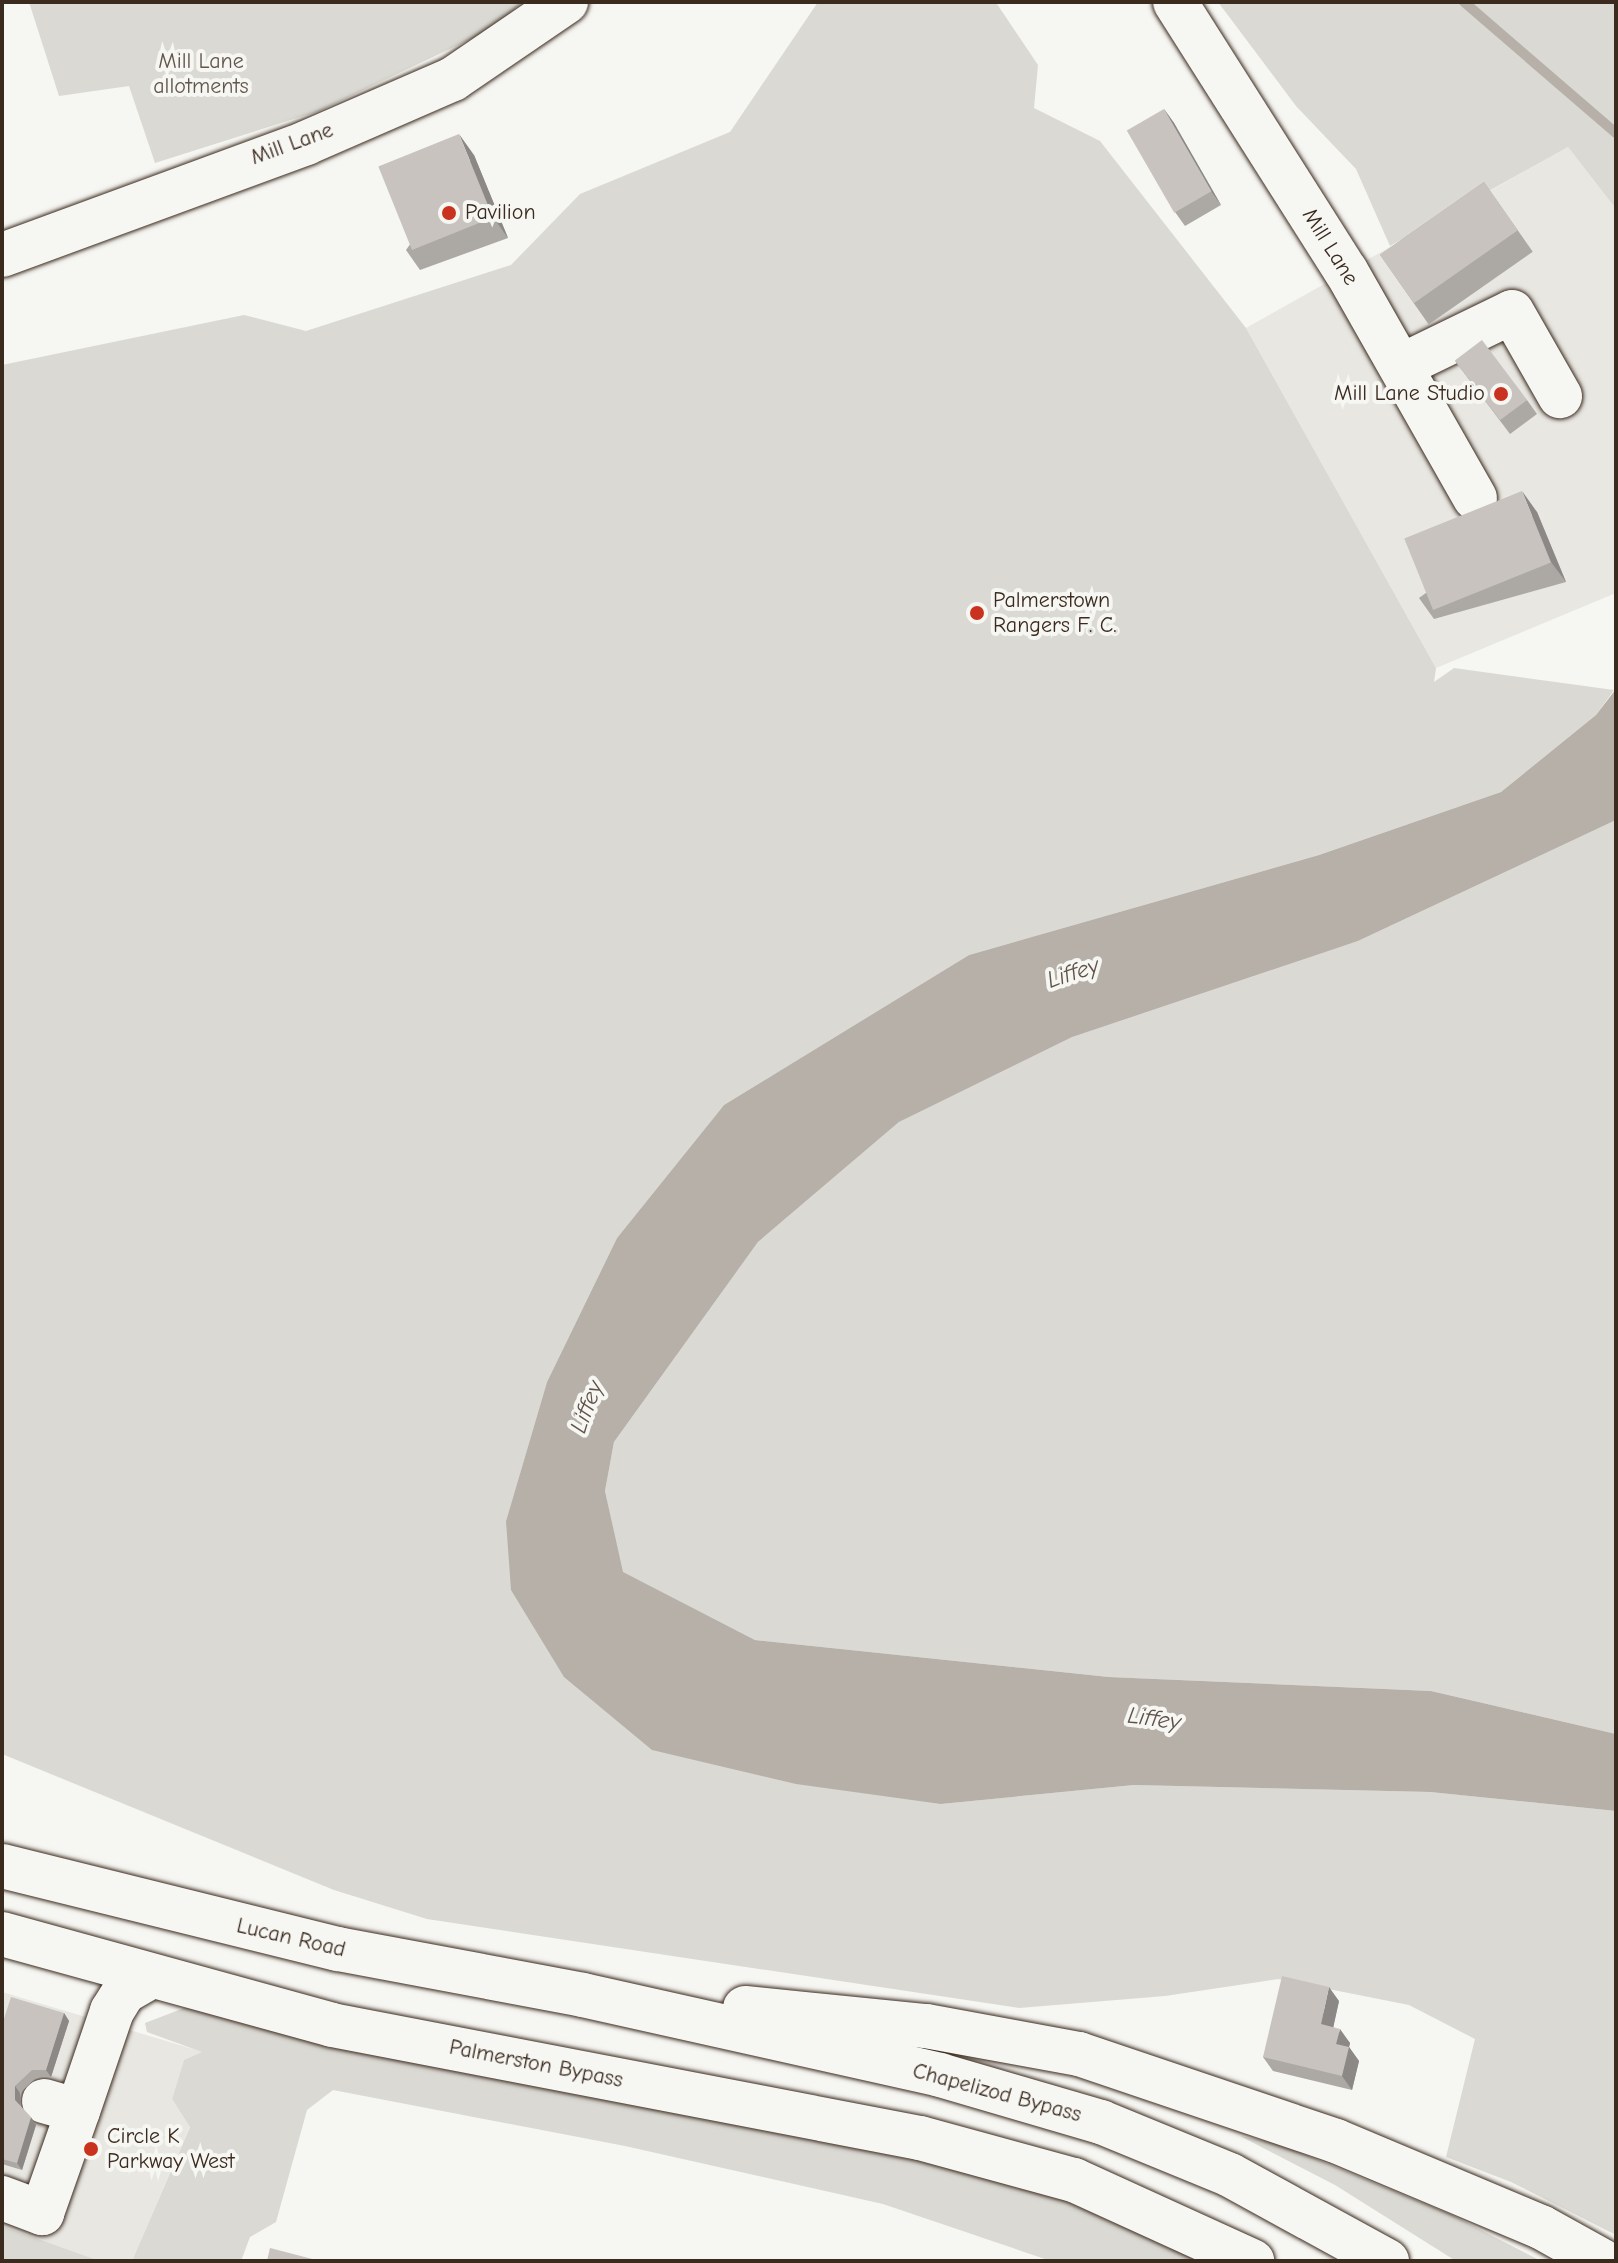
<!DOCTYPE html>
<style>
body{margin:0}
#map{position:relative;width:1618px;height:2263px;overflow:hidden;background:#f6f6f2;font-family:"Comic Neue",sans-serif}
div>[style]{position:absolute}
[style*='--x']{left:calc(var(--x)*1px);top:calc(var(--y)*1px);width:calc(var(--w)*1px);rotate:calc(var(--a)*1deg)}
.built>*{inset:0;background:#e8e7e2}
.green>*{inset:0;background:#dad9d3}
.water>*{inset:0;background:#b6b0a9}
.stream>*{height:10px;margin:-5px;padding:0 5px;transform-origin:5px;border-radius:5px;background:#b6b0a9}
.roads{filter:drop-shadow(0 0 2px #3b2a1e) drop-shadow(0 0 2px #3b2a1e)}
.minor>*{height:44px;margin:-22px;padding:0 22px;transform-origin:22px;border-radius:22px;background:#f6f6f2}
.major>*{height:44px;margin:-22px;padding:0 22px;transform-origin:22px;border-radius:22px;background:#f6f6f2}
.wall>*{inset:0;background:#aca8a3;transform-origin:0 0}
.shaded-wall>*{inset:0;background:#8c8885}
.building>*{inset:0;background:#c8c3be;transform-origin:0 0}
.dots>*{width:22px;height:22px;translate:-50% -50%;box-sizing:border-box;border:4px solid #f6f6f2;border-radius:50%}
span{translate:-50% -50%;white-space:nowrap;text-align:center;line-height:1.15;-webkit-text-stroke:8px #f6f6f2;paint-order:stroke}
.park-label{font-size:22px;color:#63564b}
.street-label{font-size:22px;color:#3b2a1e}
.poi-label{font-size:22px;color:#3b2a1e}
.left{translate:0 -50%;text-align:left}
.right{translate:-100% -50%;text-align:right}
.water-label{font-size:24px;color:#605248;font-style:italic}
.frame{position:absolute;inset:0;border:4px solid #3b2a1e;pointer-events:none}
</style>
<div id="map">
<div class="built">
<div style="clip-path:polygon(1568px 147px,1616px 209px,1616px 593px,1436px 668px,1246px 328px)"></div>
<div style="clip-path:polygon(2px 1992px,203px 2052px,184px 2060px,172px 2099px,190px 2126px,132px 2261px,100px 2261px,2px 2226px)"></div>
</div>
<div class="green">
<div style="clip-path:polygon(29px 2px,522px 2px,494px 28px,319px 111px,155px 163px,129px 86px,59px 96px)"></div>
<div style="clip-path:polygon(818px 2px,997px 4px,1038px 65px,1034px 108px,1100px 141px,1246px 328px,1436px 668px,1434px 682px,1454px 668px,1614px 690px,1596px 715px,1501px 792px,1319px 855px,969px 955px,724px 1105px,617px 1238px,547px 1382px,506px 1521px,941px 1804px,1134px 1785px,1430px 1792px,1616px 1811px,1616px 2235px,1511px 2182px,1446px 2157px,1475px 2039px,1409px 2005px,1278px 1979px,1165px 1996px,1019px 2008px,427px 1919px,334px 1890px,2px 1754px,2px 365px,244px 315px,306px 331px,511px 265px,580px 194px,730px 132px)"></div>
<div style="clip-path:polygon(1218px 2px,1616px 2px,1616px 209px,1568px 147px,1390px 246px,1356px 169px,1296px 106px)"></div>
<div style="clip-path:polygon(1616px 820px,1616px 1734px,1431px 1691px,1109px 1677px,755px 1640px,622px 1572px,605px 1491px,614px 1442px,758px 1242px,899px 1122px,1079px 1029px,1358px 941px)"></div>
<div style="clip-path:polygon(192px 2005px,908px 2151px,1071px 2196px,1212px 2261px,1051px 2261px,883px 2204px,625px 2146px,333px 2090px,307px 2110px,276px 2222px,250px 2237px,241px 2261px,132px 2261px,190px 2127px,172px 2099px,184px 2060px,202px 2052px,147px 2032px,145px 2023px)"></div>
<div style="clip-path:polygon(1240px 2136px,1279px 2144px,1452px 2215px,1541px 2261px,1456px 2261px,1335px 2185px)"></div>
<div style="clip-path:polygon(2px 2226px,100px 2261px,2px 2261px)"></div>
</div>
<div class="water">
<div style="clip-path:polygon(1616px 689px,1616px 820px,1358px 941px,1072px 1037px,899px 1122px,758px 1242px,614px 1442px,605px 1491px,623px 1572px,755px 1640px,1109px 1677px,1431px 1691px,1616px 1734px,1616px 1811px,1430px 1792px,1134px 1785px,941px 1804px,796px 1784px,652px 1750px,564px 1677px,511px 1590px,506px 1521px,547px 1382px,617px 1238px,724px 1105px,969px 955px,1319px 855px,1501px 792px,1596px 715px)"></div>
</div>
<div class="stream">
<div style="--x:1464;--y:2;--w:201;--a:40.8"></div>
</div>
<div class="roads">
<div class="minor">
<div style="--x:1175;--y:2;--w:319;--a:57.6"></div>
<div style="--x:1346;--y:271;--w:261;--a:60.4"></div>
<div style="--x:2;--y:255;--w:324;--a:-20.2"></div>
<div style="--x:306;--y:143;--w:160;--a:-23.5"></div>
<div style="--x:453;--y:79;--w:137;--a:-34.3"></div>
<div style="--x:1401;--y:366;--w:123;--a:-25.9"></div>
<div style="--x:1512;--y:312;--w:97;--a:60.3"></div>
<div style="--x:44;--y:2101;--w:35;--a:16"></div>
<div style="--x:78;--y:2111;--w:106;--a:-71.2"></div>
<div style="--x:112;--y:2011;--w:22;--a:-58"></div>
<div style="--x:124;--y:1992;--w:30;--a:-30"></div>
<div style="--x:2;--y:2198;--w:43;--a:20.6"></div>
<div style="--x:42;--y:2213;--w:108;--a:-70.6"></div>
</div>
<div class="major">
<div style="--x:2;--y:1866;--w:346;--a:13.9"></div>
<div style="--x:338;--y:1949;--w:249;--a:10.6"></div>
<div style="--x:583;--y:1995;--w:366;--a:12.6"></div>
<div style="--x:940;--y:2075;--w:168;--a:16.3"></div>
<div style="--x:1101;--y:2122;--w:139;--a:22.3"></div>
<div style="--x:1230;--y:2175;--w:179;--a:28.7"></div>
<div style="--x:2;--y:1934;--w:342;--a:15.4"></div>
<div style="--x:332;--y:2025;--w:599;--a:10.88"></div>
<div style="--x:920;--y:2138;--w:160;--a:15.3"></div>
<div style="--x:1074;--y:2180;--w:196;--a:24.5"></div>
<div style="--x:745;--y:2008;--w:182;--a:5.7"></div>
<div style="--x:926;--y:2026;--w:156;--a:10.4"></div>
<div style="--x:1079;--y:2054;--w:271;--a:18.7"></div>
<div style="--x:1336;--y:2141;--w:222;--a:22.8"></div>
<div style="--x:1541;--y:2227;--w:70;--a:29.1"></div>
</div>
</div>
<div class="wall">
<div style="clip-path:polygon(1164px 109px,1174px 123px,1221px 205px,1185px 226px,1175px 212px)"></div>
<div style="clip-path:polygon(474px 155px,508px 238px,420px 270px,406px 250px)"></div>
<div style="left:1484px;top:182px;width:85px;height:127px;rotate:55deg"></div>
<div style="clip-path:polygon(1455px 361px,1527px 400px,1537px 414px,1510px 434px)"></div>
<div style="clip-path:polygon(1537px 512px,1566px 582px,1434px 619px,1419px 598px)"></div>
<div style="clip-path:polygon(1339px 2001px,1333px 2027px,1350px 2043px,1349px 2047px,1359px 2061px,1352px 2090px,1273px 2071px,1263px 2057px)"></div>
<div style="clip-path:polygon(64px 2013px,69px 2021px,51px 2077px,37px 2077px,20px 2093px,20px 2106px,36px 2125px,22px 2170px,2px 2164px,2px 2025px)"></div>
</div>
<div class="shaded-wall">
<div style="clip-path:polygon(1164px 109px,1174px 123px,1221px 205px,1211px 191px)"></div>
<div style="clip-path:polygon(459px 134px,474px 155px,508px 238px,493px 217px)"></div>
<div style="clip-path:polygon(1522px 491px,1537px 512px,1566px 582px,1551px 562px)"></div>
<div style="clip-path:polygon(1329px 1987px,1339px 2001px,1331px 2038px,1321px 2024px)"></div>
<div style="clip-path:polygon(64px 2013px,69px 2021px,51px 2077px,46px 2070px)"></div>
<div style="clip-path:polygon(1340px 2029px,1350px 2043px,1349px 2047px,1359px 2061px,1352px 2090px,1342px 2076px,1336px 2044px)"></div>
<div style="clip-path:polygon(15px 2086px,20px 2093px,20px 2108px,15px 2100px)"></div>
<div style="clip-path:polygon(31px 2117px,36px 2125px,22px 2170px,17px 2163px)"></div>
</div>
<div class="building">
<div style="left:1164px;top:109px;width:95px;height:43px;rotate:60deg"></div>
<div style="left:459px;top:134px;width:90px;height:87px;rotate:68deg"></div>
<div style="left:1484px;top:182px;width:59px;height:127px;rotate:55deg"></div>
<div style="left:1482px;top:340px;width:75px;height:34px;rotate:53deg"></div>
<div style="left:1522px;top:491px;width:77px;height:127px;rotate:68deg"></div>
<div style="clip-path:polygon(1282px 1976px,1329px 1987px,1321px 2024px,1340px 2029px,1336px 2044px,1349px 2047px,1342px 2076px,1263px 2057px)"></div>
<div style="clip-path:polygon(11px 1997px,64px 2013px,46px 2070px,32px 2070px,15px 2086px,15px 2100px,31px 2117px,17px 2163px,2px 2159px,2px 2025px)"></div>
<div style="clip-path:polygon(270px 2248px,320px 2261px,267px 2261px)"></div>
</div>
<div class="dots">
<div style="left:449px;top:213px;background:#c8321e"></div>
<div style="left:1501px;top:394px;background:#c8321e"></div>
<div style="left:977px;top:613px;background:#c8321e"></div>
<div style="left:91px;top:2149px;background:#c8321e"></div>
</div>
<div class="park-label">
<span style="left:201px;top:74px">Mill Lane<br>allotments</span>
</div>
<div class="street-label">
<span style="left:292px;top:144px;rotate:-20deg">Mill Lane</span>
<span style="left:1330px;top:247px;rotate:58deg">Mill Lane</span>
<span style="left:291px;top:1938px;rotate:13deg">Lucan Road</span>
<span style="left:536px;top:2064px;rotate:11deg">Palmerston Bypass</span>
<span style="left:997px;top:2093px;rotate:15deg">Chapelizod Bypass</span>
</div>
<div class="poi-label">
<span class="left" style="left:465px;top:213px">Pavilion</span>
<span class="right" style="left:1485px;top:394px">Mill Lane Studio</span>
<span class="left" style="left:993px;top:613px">Palmerstown<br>Rangers F. C.</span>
<span class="left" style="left:107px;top:2149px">Circle K<br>Parkway West</span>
</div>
<div class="water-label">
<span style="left:1073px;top:973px;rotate:-18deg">Liffey</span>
<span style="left:587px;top:1407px;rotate:-69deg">Liffey</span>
<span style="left:1154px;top:1719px;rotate:8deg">Liffey</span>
</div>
<div class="frame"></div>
</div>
